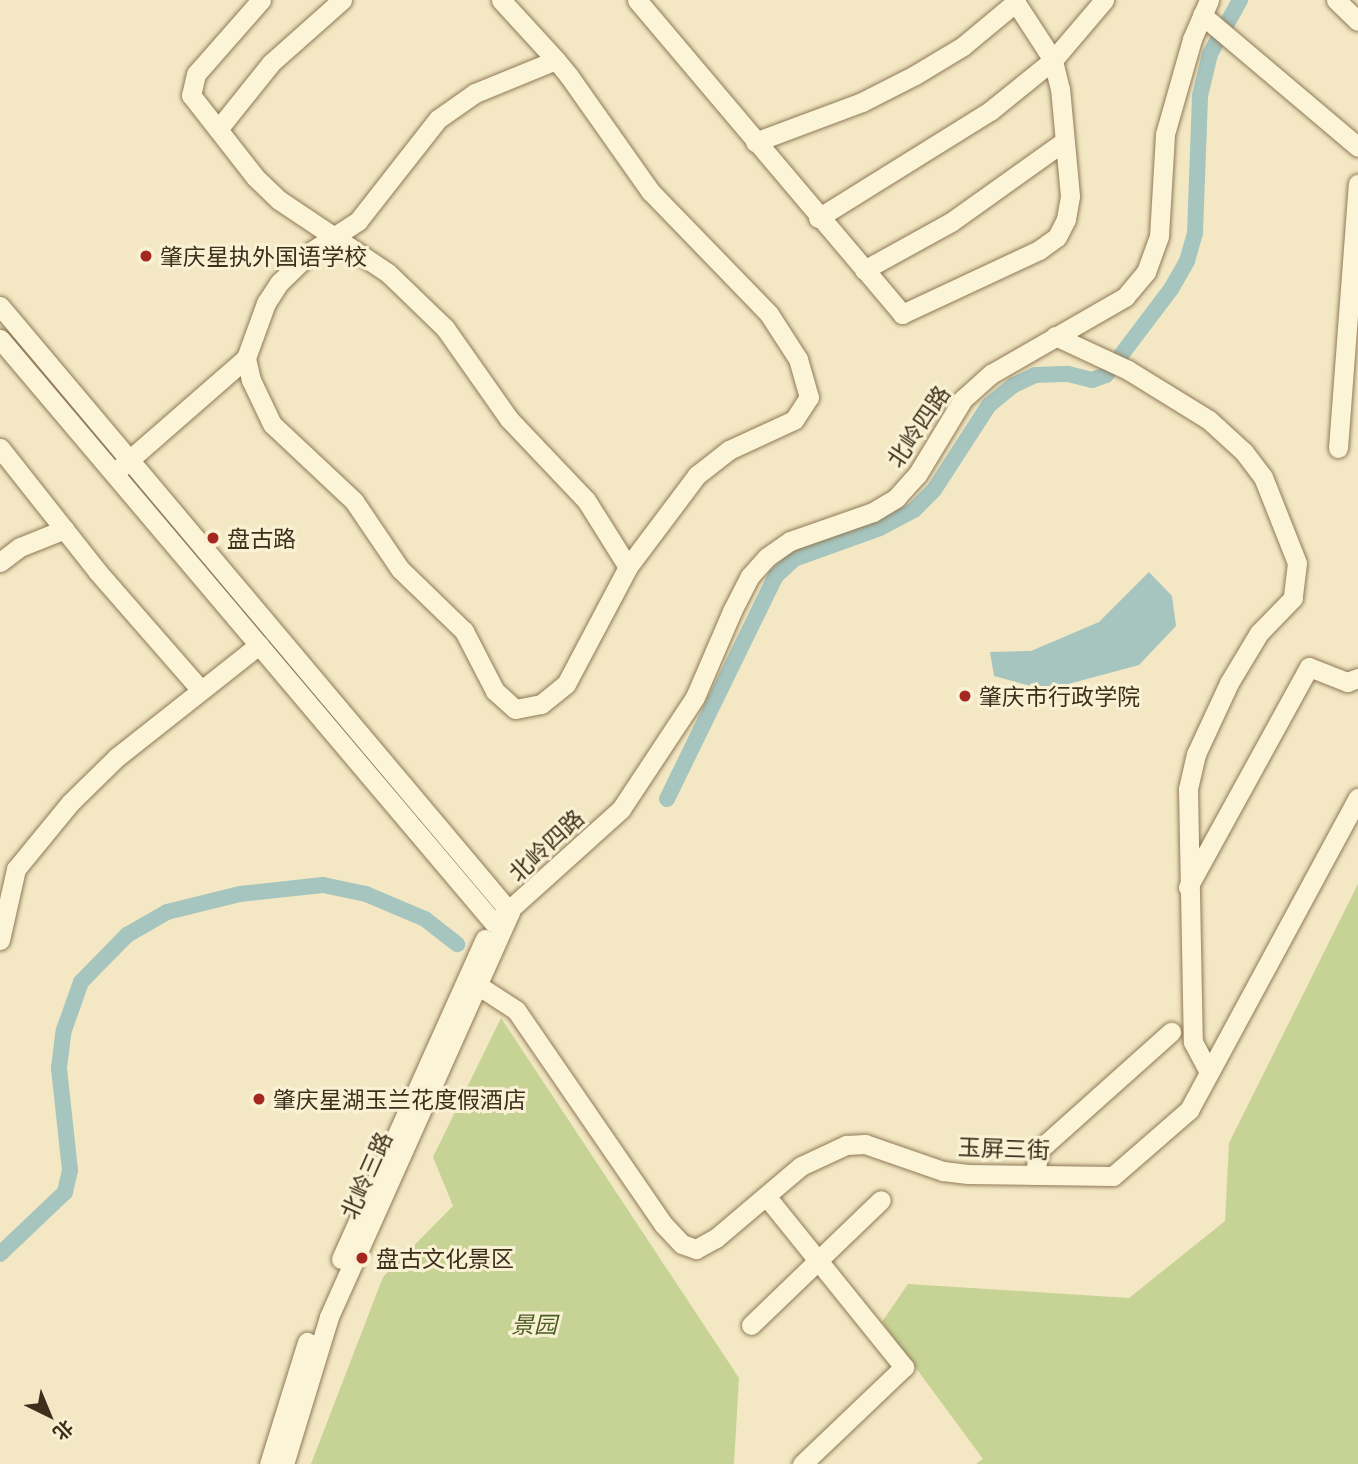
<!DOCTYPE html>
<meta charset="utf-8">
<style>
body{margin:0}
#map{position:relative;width:1358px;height:1464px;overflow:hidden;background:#f3e8c3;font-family:"Noto Serif","Noto Sans SC",serif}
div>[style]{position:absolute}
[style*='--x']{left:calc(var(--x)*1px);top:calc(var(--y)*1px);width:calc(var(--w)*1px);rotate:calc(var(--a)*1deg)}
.green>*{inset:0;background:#c7d395}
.water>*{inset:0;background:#a5c5be}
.canal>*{height:16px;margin:-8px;padding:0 8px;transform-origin:8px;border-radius:8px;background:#a5c5be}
.roads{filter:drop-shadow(0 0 2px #8f7957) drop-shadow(0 0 2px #8f7957)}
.minor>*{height:19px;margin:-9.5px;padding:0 9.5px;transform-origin:9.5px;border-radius:9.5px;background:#fcf4d7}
.dots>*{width:19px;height:19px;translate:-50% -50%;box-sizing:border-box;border:4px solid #f9f1d3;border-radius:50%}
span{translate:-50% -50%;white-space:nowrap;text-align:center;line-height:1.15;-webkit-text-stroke:6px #f9f1d3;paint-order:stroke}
.poi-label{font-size:23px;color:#3e2f1d}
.left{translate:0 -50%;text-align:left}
.street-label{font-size:23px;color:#3e2f1d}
.park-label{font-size:23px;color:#4a5c21;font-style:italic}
.north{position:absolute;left:14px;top:1380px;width:70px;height:70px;-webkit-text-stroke:5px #f9f1d3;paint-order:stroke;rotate:137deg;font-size:19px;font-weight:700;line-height:28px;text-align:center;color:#3e2f1d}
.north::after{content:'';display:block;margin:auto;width:24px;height:32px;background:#3e2f1d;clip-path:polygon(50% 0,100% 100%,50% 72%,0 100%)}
</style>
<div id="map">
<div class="green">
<div style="clip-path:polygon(1358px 884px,1358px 1464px,976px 1464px,983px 1459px,882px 1322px,908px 1284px,1129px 1298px,1225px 1221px,1229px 1143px)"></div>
<div style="clip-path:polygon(501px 1018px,739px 1378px,734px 1464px,311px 1464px,383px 1277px,453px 1206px,433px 1157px)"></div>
</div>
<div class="water">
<div style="clip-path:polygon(1149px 572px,1172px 596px,1176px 626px,1139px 665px,1046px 690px,994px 676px,990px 652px,1031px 651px,1099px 622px)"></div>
</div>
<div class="canal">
<div style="--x:667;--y:799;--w:248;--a:-64"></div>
<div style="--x:776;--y:576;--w:25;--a:-43"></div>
<div style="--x:794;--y:559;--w:91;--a:-19.8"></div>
<div style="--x:880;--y:528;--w:38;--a:-28"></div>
<div style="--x:914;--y:510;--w:28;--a:-45"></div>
<div style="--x:934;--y:490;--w:101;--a:-57.1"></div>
<div style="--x:989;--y:405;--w:32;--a:-39"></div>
<div style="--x:1014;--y:385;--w:23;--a:-25"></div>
<div style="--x:1035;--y:375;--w:33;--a:-2"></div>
<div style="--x:1068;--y:374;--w:25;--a:14"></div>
<div style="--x:1092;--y:380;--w:15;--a:-20"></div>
<div style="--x:1106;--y:375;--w:108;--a:-52.9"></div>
<div style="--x:1171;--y:289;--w:32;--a:-60"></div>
<div style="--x:1187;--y:261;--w:29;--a:-74"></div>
<div style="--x:1195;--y:233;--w:137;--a:-87.9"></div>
<div style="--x:1200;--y:96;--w:43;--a:-76.6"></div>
<div style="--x:1210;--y:54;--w:62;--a:-60.9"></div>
<div style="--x:0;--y:1254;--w:90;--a:-43.6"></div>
<div style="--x:65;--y:1192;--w:23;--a:-77"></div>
<div style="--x:70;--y:1170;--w:103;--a:-96.2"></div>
<div style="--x:59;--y:1068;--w:38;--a:-83"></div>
<div style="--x:64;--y:1030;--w:51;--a:-70.5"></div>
<div style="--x:81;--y:982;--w:66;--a:-45.6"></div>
<div style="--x:127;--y:935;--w:46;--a:-29.9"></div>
<div style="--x:167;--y:912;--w:75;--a:-13.9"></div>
<div style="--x:240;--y:894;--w:83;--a:-6.2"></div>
<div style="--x:323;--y:885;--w:44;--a:11.8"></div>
<div style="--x:366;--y:894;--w:64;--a:23"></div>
<div style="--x:425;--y:919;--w:41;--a:38"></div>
</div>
<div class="roads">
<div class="minor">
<div style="--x:261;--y:0;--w:98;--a:131.3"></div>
<div style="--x:196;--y:74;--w:22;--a:103"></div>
<div style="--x:191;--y:95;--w:104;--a:52"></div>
<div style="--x:255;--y:177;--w:33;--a:44"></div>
<div style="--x:279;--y:200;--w:131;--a:33.8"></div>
<div style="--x:388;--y:273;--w:79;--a:44"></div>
<div style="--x:445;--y:328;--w:111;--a:54.9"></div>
<div style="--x:509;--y:419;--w:112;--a:46.5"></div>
<div style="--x:586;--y:500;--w:79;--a:57.9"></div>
<div style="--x:501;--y:0;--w:81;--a:47.5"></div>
<div style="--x:556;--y:60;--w:21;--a:51"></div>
<div style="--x:569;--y:76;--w:141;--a:54.8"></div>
<div style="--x:650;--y:191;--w:171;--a:45.9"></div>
<div style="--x:769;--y:314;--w:54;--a:57.2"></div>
<div style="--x:798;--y:359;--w:40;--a:74"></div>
<div style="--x:809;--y:397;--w:27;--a:123"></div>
<div style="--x:794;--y:420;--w:72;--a:155.2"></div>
<div style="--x:729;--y:450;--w:41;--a:142"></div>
<div style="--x:697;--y:475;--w:115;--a:126.9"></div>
<div style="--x:628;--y:567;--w:132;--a:117.9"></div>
<div style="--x:566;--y:684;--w:32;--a:141"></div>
<div style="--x:541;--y:704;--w:26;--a:169"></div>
<div style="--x:515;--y:709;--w:27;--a:-138"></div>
<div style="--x:495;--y:691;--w:68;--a:-117.3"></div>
<div style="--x:464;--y:631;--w:89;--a:-135.9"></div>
<div style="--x:400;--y:569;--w:82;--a:-124.1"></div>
<div style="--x:354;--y:501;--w:112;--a:-136.8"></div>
<div style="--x:272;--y:424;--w:49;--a:-115.5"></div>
<div style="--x:251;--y:380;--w:23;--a:-103"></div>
<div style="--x:246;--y:358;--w:59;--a:-70"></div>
<div style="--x:266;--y:303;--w:24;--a:-57"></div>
<div style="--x:279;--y:283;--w:46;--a:-44.1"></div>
<div style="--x:312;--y:251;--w:55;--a:-33.1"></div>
<div style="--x:358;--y:221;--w:130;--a:-51.9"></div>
<div style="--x:438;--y:119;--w:45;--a:-35.1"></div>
<div style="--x:475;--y:93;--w:87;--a:-22.2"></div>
<div style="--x:637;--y:0;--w:411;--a:49.8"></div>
<div style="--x:902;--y:314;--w:151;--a:-25"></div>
<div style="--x:1039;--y:250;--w:22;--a:-36"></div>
<div style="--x:1057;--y:237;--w:20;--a:-63"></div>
<div style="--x:1066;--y:219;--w:23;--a:-80"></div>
<div style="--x:1070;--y:196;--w:107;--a:-95.3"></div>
<div style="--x:1060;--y:89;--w:30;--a:-104"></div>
<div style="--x:1053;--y:60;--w:72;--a:-123"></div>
<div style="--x:1336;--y:0;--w:30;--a:44"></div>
<div style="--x:1202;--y:15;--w:204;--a:40.2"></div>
<div style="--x:219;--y:128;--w:83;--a:-51.3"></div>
<div style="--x:271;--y:63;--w:95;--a:-41.6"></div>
<div style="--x:755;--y:142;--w:114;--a:-20.5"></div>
<div style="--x:862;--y:102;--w:59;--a:-27"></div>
<div style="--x:915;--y:75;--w:56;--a:-31.1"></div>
<div style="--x:963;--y:46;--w:69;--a:-39.7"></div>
<div style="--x:818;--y:218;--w:203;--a:-31.9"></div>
<div style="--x:990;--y:111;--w:81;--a:-39"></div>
<div style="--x:1053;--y:60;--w:79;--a:-49.6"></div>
<div style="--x:864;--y:270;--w:99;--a:-28.9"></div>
<div style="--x:951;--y:222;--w:138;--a:-35.5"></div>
<div style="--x:0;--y:306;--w:792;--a:49.92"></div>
<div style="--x:510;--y:912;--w:444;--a:114.1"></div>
<div style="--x:329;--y:1317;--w:154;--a:107"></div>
<div style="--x:1055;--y:336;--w:81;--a:25"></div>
<div style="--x:1128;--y:370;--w:95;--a:31.7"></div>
<div style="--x:1209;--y:420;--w:47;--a:42.4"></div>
<div style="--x:1244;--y:452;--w:31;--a:53"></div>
<div style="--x:1263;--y:477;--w:92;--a:68.4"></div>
<div style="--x:1297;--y:563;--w:35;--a:97"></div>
<div style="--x:1293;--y:598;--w:49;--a:134.2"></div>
<div style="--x:1259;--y:633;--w:58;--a:121"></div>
<div style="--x:1229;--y:683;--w:78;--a:114.9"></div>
<div style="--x:1196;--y:754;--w:36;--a:103"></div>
<div style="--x:1188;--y:789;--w:253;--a:88.9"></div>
<div style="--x:1193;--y:1042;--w:34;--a:62"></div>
<div style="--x:0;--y:339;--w:764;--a:49.78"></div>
<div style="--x:0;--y:448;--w:157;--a:51.7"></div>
<div style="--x:97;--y:571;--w:157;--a:48.9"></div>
<div style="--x:1338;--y:448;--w:265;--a:-85.7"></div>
<div style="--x:120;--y:468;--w:167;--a:-41.1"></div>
<div style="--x:0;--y:562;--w:25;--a:-37"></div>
<div style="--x:20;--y:547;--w:48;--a:-21.8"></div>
<div style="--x:1188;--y:887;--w:251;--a:-61.2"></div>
<div style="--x:1309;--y:667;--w:41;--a:21.5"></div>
<div style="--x:1347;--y:682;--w:12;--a:-20"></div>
<div style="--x:500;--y:918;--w:163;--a:-42"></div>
<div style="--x:621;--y:809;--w:134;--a:-56.5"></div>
<div style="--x:695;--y:697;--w:94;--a:-66.7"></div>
<div style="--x:732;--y:611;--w:39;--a:-63"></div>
<div style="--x:750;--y:576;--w:25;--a:-48"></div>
<div style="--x:767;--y:557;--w:28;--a:-35"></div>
<div style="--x:790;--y:541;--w:88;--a:-19.3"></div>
<div style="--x:873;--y:512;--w:27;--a:-31"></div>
<div style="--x:896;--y:498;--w:31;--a:-48"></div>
<div style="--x:917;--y:475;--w:89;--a:-58.8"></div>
<div style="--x:963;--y:399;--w:38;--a:-42"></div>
<div style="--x:991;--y:374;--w:155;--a:-29.9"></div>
<div style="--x:1125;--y:297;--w:33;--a:-50"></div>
<div style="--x:1146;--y:272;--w:38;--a:-70"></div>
<div style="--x:1159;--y:236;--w:102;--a:-86.6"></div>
<div style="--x:1165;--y:134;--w:99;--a:-74.1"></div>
<div style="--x:1192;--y:39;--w:43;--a:-66.4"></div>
<div style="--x:0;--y:940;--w:73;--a:-77.3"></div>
<div style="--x:16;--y:869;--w:85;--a:-50.7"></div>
<div style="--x:70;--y:803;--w:66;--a:-44.4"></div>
<div style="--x:117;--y:757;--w:181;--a:-38.3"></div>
<div style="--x:479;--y:986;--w:44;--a:33"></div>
<div style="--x:516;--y:1010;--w:261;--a:55.5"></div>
<div style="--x:664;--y:1225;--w:26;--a:47"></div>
<div style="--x:682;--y:1244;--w:15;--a:20"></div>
<div style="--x:696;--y:1249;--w:23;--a:-29"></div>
<div style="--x:716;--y:1238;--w:111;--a:-40.3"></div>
<div style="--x:801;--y:1166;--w:50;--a:-25"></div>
<div style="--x:846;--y:1145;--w:19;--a:-3"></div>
<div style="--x:865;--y:1144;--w:83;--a:19.1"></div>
<div style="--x:943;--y:1171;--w:25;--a:7"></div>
<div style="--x:968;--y:1174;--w:145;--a:0.8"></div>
<div style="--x:1113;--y:1176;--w:101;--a:-41"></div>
<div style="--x:1189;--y:1110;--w:355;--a:-61.6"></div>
<div style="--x:1034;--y:1175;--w:27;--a:-77"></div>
<div style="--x:1040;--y:1149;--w:176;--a:-41.8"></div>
<div style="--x:766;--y:1196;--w:220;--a:51.1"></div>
<div style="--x:904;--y:1367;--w:141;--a:136.4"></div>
<div style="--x:341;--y:1259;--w:351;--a:-65.8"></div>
<div style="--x:751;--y:1325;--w:180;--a:-43.9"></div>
<div style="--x:269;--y:1464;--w:128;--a:-72.7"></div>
</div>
</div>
<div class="dots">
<div style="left:146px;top:256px;background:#a52820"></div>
<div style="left:213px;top:538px;background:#a52820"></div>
<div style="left:965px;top:696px;background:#a52820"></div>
<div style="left:259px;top:1099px;background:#a52820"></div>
<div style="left:362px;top:1258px;background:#a52820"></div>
</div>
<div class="poi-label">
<span class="left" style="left:160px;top:256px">肇庆星执外国语学校</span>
<span class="left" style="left:227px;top:538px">盘古路</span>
<span class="left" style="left:979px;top:696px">肇庆市行政学院</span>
<span class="left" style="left:273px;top:1099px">肇庆星湖玉兰花度假酒店</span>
<span class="left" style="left:376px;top:1258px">盘古文化景区</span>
</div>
<div class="street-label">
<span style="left:918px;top:426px;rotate:-56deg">北岭四路</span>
<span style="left:546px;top:845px;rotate:-43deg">北岭四路</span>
<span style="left:1004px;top:1148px;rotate:2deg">玉屏三街</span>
<span style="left:366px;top:1175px;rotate:-66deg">北岭三路</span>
</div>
<div class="park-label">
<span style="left:534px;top:1324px">景园</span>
</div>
<div class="north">北</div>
</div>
